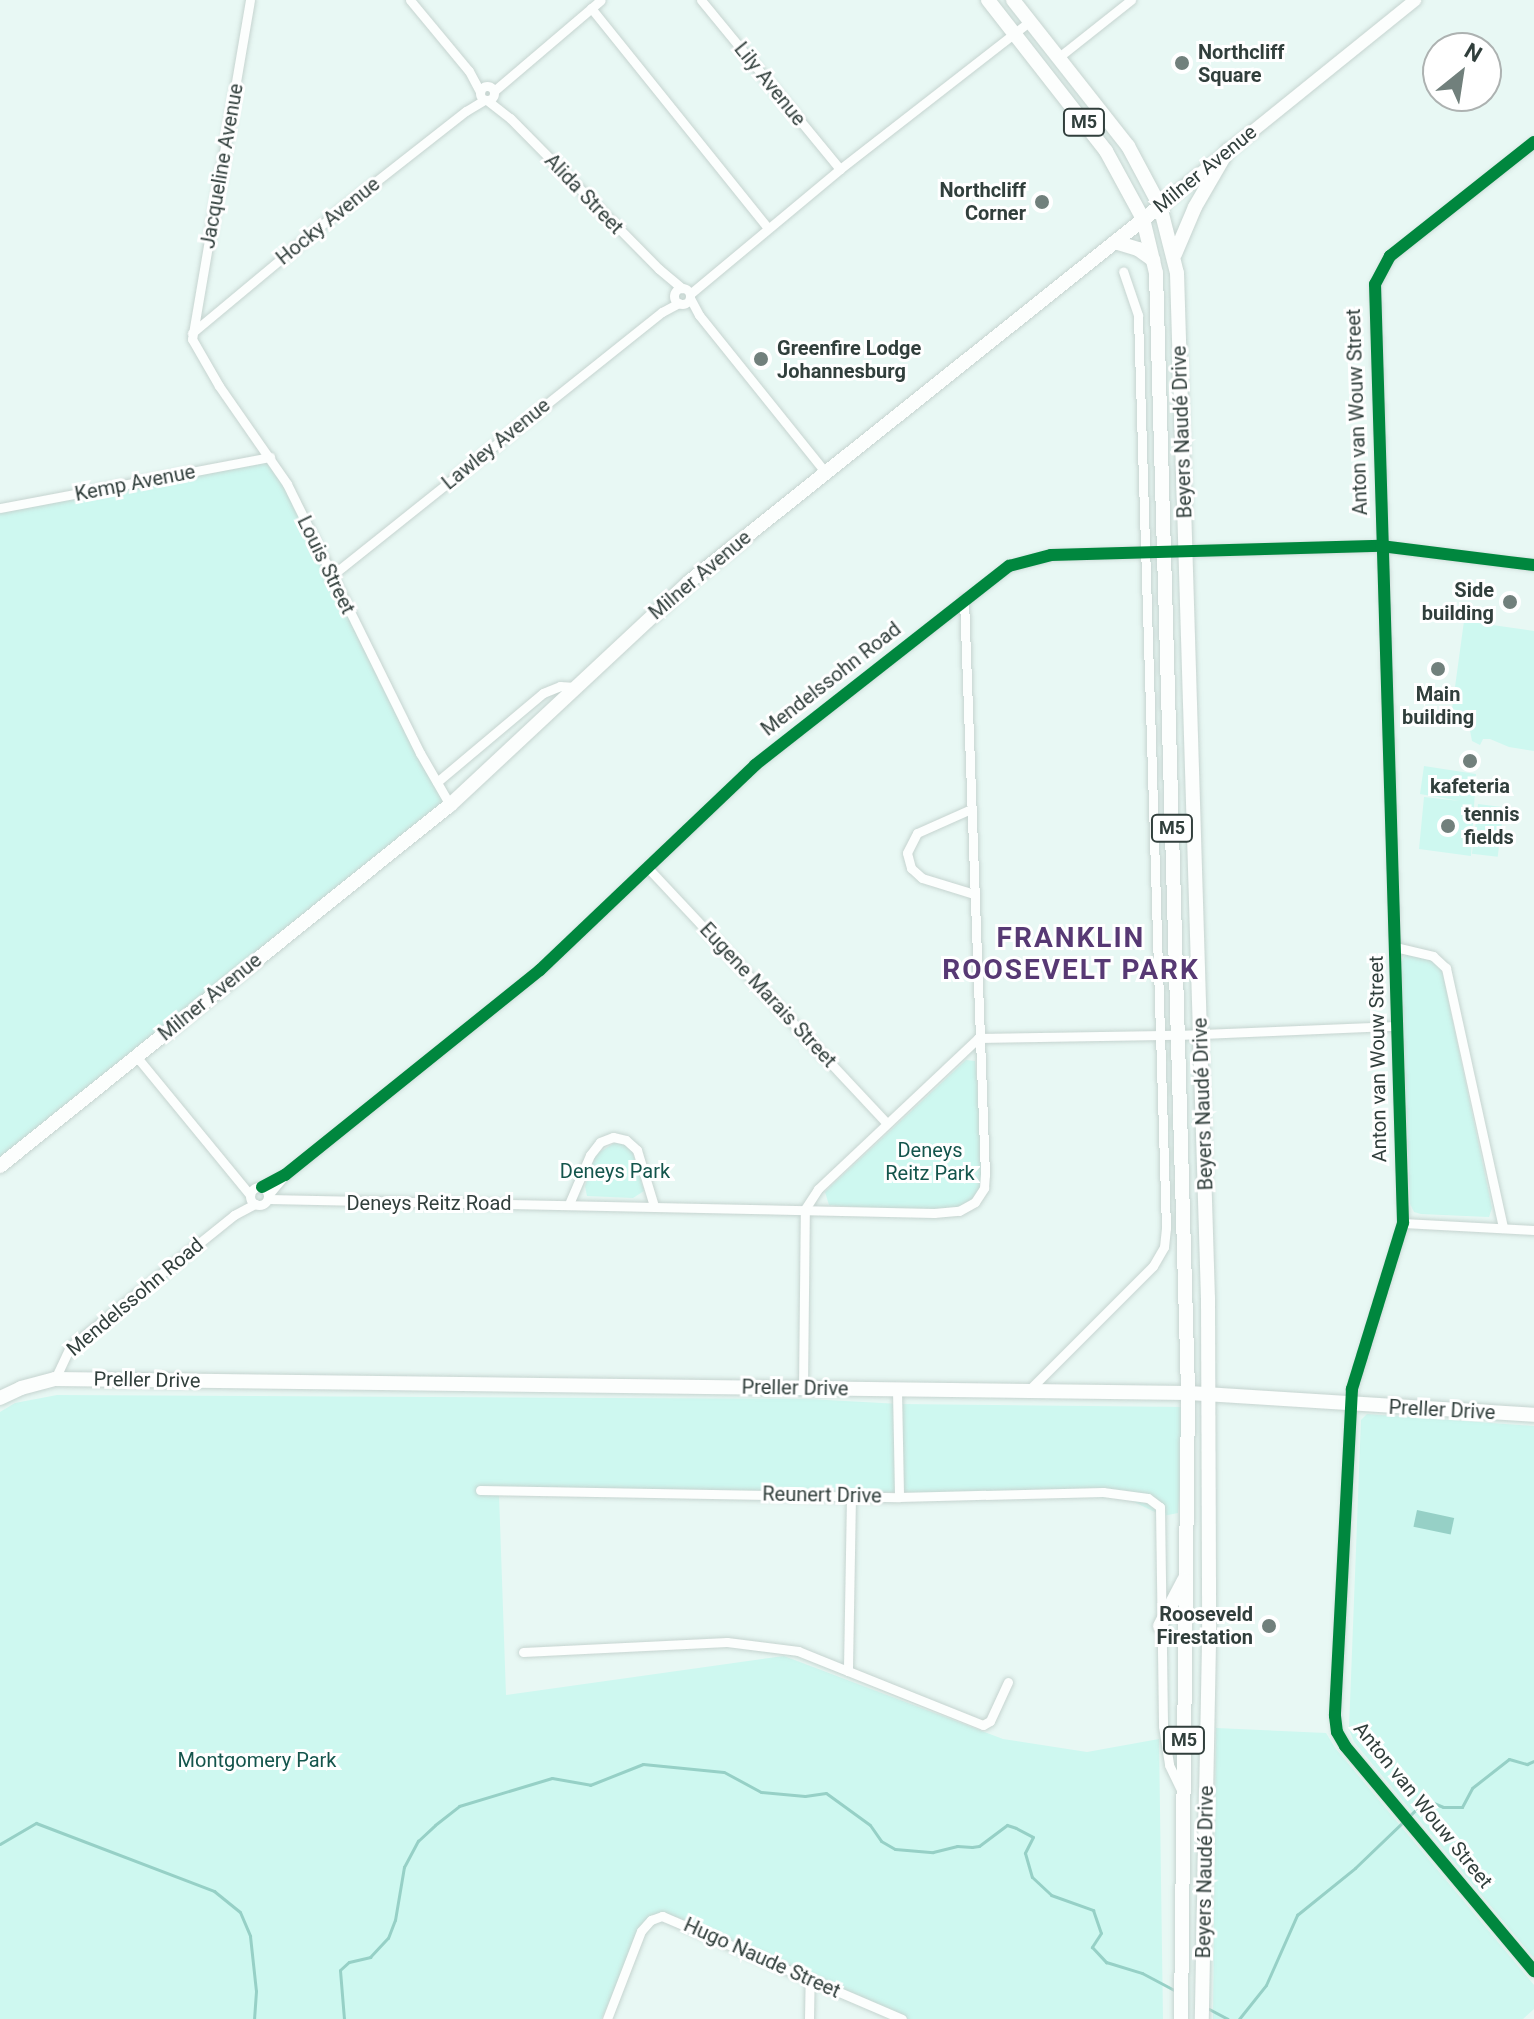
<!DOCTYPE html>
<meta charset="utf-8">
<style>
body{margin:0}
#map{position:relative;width:1534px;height:2019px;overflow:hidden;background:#e8f8f4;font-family:Roboto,sans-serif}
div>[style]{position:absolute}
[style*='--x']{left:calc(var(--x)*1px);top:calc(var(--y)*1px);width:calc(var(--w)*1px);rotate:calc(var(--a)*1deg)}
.green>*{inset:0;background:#cef8f0;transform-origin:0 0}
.water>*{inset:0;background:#96d0c6;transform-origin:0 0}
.stream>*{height:3px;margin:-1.5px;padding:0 1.5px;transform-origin:1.5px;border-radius:1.5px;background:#96d0c6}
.roads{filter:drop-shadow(0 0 2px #c6d4d0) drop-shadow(0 0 2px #c6d4d0)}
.minor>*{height:9px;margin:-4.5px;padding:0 4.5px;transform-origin:4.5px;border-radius:4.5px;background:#fcfefd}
.minor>.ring{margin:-4.5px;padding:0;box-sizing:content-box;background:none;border:9px solid #fcfefd;border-radius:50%}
.tertiary>*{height:12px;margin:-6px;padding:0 6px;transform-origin:6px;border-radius:6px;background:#fcfefd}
.secondary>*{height:14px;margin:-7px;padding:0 7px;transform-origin:7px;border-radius:7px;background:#fcfefd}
.primary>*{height:14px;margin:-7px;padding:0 7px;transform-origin:7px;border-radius:7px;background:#fcfefd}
.cycleway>*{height:12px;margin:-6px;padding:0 6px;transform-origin:6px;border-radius:6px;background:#00873e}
.dots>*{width:22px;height:22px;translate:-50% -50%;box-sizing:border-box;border:4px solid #fff;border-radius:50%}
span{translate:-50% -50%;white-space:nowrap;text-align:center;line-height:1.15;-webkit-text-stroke:6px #fff;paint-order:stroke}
.shield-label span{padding:2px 6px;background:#fff;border:2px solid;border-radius:6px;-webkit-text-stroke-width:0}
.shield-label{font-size:18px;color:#313f3c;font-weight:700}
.poi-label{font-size:20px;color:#313f3c;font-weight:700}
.left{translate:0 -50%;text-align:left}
.right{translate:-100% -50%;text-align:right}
.street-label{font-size:20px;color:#313f3c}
.park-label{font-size:20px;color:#14554c}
.district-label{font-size:28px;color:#573974;font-weight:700;letter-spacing:2px}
.north{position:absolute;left:1422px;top:32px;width:80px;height:80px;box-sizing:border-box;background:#fff;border:2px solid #adb2b1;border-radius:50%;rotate:30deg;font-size:22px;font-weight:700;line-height:32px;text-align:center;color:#313f3c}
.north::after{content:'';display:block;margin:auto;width:28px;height:36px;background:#71807c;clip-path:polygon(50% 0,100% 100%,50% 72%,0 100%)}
</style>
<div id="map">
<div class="green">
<div style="clip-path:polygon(270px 457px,450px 805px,0 1166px,0 509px)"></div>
<div style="clip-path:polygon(1464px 621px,1534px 631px,1534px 751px,1509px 747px,1490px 739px,1483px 739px,1480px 745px,1472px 741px,1468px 720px,1461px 711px,1452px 709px)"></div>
<div style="clip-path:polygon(1424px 766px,1476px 774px,1471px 856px,1419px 849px,1424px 797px,1460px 801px,1420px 794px)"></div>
<div style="left:1478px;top:804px;width:26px;height:50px;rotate:7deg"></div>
<div style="clip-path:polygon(1406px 954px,1427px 957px,1441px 966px,1492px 1208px,1489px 1217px,1421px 1214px,1414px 1212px,1410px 1204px,1401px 962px)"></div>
<div style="clip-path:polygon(966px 1060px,975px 1061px,985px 1175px,979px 1198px,947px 1213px,829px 1205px,825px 1192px,831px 1186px)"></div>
<div style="clip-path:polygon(618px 1141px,631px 1147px,644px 1191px,633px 1198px,587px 1196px,585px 1186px,596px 1154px)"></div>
<div style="clip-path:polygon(57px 1395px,808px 1399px,900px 1404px,1186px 1407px,1178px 1513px,1163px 1516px,1126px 1498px,897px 1492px,499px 1494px,506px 1695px,784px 1656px,1003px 1739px,1087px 1752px,1159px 1739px,1163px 2019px,901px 2019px,816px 1984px,677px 1917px,643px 1928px,601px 2019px,0 2019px,0 1412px,15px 1403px)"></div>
<div style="clip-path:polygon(1367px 1414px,1534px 1426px,1534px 1958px,1354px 1742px,1349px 1729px,1361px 1420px)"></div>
<div style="clip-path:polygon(1216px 1728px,1326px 1733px,1336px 1749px,1534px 1985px,1534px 2009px,1523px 2019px,1213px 2019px)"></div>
</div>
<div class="water">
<div style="left:1417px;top:1510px;width:38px;height:17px;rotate:12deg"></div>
</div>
<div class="stream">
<div style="--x:0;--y:1844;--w:42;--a:-30.3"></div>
<div style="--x:36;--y:1823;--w:191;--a:20.9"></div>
<div style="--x:214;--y:1891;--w:33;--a:39"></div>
<div style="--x:240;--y:1912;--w:26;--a:67"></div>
<div style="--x:250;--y:1936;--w:55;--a:83.8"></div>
<div style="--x:256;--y:1991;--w:28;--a:94"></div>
<div style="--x:1209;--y:2009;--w:21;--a:28"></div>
<div style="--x:344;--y:2019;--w:49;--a:-94.7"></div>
<div style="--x:340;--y:1970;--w:12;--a:-42"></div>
<div style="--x:349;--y:1962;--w:22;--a:-13"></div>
<div style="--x:370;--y:1957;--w:26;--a:-47"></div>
<div style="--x:388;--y:1938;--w:19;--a:-69"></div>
<div style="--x:395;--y:1920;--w:54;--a:-80.4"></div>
<div style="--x:404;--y:1867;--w:30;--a:-62"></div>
<div style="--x:418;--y:1841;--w:23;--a:-43"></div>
<div style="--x:435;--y:1825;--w:31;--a:-38"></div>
<div style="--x:459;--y:1806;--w:97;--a:-16.8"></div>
<div style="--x:552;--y:1778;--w:39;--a:10"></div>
<div style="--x:590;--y:1785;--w:57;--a:-21.6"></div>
<div style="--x:643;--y:1764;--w:81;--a:5.6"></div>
<div style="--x:724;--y:1772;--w:42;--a:28.4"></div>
<div style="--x:761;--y:1792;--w:44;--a:5.2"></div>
<div style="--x:805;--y:1796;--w:21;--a:-8"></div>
<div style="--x:826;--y:1793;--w:54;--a:36"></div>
<div style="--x:870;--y:1825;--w:19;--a:55"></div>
<div style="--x:881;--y:1841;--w:16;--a:30"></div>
<div style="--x:895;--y:1849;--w:38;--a:5"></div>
<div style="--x:933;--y:1852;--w:25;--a:-14"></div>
<div style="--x:957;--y:1846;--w:15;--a:4"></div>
<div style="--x:972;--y:1847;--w:7;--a:-8"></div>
<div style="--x:979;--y:1846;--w:35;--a:-37"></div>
<div style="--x:1007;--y:1825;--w:9;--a:18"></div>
<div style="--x:1016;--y:1828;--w:19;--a:28"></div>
<div style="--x:1033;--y:1837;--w:18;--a:117"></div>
<div style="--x:1025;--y:1853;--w:25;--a:74"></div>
<div style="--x:1032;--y:1877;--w:26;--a:43"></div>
<div style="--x:1051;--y:1895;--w:45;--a:19.7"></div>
<div style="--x:1093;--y:1910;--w:24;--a:71"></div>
<div style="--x:1101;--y:1933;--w:17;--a:123"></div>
<div style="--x:1092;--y:1947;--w:21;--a:47"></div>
<div style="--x:1106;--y:1962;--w:38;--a:17"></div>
<div style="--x:1142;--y:1973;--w:40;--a:28"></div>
<div style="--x:1239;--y:2019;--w:43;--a:-51.5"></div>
<div style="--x:1266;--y:1985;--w:77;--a:-66.1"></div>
<div style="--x:1297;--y:1915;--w:75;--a:-39"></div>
<div style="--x:1355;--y:1868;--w:98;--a:-43.8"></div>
<div style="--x:1426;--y:1800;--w:18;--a:22"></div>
<div style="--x:1443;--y:1807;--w:19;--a:0"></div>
<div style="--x:1462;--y:1807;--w:21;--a:-62"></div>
<div style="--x:1472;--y:1788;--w:47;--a:-38.1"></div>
<div style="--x:1509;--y:1759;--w:19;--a:16"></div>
<div style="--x:1527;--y:1764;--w:8;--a:-23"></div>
</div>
<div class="roads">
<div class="minor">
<div style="--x:250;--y:0;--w:344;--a:99.7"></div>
<div style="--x:192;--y:339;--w:54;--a:60.1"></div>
<div style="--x:219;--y:386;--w:119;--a:55.2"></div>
<div style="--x:287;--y:484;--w:300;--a:63.7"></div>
<div style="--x:420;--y:753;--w:60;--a:60"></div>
<div style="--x:410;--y:0;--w:92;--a:50.3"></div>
<div style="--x:469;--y:71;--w:24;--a:62"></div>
<div style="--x:701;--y:0;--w:219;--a:50.6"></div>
<div style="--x:591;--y:8;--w:281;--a:51.2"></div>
<div style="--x:1059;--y:57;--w:92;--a:-38.4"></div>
<div class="ring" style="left:480px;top:86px;width:5px;height:5px"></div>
<div style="--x:494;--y:91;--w:140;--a:-40.4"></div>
<div style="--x:488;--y:101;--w:28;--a:38"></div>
<div style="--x:510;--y:118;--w:212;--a:45.4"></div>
<div style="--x:659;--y:269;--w:30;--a:40"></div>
<div style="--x:1534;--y:142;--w:184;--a:141.6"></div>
<div style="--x:1390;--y:256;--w:32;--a:118"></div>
<div style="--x:1375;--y:284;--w:939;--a:88.29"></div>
<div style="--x:1403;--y:1223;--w:174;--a:107.1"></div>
<div style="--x:1352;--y:1389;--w:327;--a:93"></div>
<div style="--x:1335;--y:1716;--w:16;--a:83"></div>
<div style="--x:1337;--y:1732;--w:16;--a:60"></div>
<div style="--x:1345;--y:1746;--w:294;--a:50"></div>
<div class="ring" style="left:674px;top:288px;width:7px;height:7px"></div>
<div style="--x:690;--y:294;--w:195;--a:-39.8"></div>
<div style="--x:840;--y:169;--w:241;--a:-37.9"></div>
<div style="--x:690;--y:298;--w:19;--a:62"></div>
<div style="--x:699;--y:315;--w:203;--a:51.2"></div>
<div style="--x:192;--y:333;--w:189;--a:-39.8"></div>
<div style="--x:337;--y:212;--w:164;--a:-38.1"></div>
<div style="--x:466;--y:111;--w:21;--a:-31"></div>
<div style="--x:0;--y:508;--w:275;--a:-10.7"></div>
<div style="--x:330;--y:577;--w:425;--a:-38.6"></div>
<div style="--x:662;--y:312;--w:19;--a:-28"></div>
<div style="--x:437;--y:782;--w:138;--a:-40"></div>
<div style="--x:543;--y:693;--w:18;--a:-22"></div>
<div style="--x:560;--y:686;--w:15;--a:4"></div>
<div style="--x:971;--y:809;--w:59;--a:156"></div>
<div style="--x:917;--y:833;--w:22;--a:117"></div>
<div style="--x:907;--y:853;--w:16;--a:75"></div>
<div style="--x:911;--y:868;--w:15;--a:42"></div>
<div style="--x:922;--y:878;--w:54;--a:17.1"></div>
<div style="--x:648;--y:868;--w:349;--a:46.9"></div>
<div style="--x:1395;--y:947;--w:39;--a:13"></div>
<div style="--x:1433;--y:956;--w:18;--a:43"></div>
<div style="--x:1446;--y:968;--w:266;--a:77.6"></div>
<div style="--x:136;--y:1056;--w:180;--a:50.6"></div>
<div style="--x:262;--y:1187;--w:26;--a:-28"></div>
<div style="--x:285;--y:1175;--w:327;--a:-38.8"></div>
<div style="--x:540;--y:970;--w:297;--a:-43.6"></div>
<div style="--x:755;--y:765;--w:323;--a:-38.1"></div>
<div style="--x:1009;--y:566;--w:43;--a:-14.7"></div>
<div style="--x:1051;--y:555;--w:330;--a:-1.6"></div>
<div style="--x:1381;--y:546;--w:154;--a:7.1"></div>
<div class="ring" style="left:250px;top:1187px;width:9px;height:9px"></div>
<div style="--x:268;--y:1195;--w:26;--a:-50"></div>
<div style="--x:268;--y:1199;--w:666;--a:1.2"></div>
<div style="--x:934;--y:1213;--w:25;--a:-5"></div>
<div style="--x:959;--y:1211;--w:18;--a:-29"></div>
<div style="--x:975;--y:1202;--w:17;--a:-57"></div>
<div style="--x:984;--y:1188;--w:13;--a:-86"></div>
<div style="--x:985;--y:1175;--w:576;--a:-92.09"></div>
<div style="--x:569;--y:1204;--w:53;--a:-66.8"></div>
<div style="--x:590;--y:1155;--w:16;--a:-52"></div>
<div style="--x:600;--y:1142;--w:14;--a:-21"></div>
<div style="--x:613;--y:1137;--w:13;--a:13"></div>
<div style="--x:626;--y:1140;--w:15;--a:42"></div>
<div style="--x:637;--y:1150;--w:59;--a:73.1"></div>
<div style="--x:1403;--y:1223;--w:131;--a:3.1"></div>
<div style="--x:55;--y:1379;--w:35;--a:-65"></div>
<div style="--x:70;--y:1347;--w:211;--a:-38.8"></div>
<div style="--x:234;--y:1215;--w:24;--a:-28"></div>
<div style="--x:803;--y:1388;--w:179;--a:-89.4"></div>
<div style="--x:805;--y:1209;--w:24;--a:-57"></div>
<div style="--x:818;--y:1189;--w:220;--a:-43.3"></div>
<div style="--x:978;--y:1038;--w:200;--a:-0.9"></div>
<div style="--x:1178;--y:1035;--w:218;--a:-2.4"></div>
<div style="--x:897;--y:1390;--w:107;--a:88.9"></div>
<div style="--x:1029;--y:1390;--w:175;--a:-45"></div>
<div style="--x:1153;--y:1266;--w:22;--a:-60"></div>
<div style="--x:1164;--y:1247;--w:19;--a:-84"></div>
<div style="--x:1166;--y:1228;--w:913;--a:-91.76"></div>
<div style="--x:1138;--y:315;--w:46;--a:-108.8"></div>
<div style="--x:480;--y:1490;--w:419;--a:1"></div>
<div style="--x:899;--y:1497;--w:204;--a:-1.4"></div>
<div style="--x:1103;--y:1492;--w:45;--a:7.6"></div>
<div style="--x:1148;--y:1498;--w:15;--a:37"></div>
<div style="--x:1160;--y:1507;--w:219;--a:89.2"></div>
<div style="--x:1163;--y:1726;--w:39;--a:81"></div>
<div style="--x:1169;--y:1765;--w:30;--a:64"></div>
<div style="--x:851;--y:1496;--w:175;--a:91"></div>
<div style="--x:848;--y:1671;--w:145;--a:21.8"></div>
<div style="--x:983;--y:1725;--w:8;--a:-30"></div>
<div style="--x:990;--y:1721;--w:43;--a:-65.2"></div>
<div style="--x:523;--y:1652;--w:204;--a:-2.8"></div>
<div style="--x:727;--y:1642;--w:72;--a:7.2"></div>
<div style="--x:798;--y:1651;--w:54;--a:21.8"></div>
<div style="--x:607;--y:2019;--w:94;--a:-68.9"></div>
<div style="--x:641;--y:1931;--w:15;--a:-48"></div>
<div style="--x:651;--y:1920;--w:12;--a:-20"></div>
<div style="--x:662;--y:1916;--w:261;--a:23.2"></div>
<div style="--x:809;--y:2019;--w:39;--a:-89"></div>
</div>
<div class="tertiary">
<div style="--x:1160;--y:206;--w:328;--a:-38.9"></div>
</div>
<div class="secondary">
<div style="--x:0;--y:1166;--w:577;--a:-38.74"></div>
<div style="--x:450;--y:805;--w:327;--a:-43"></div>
<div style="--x:689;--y:582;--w:603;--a:-38.6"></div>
<div style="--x:0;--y:1398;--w:23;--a:-25"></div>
<div style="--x:21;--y:1388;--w:35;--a:-15"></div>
<div style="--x:55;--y:1379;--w:1133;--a:0.71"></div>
<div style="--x:1188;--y:1393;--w:347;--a:3.6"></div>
</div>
<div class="primary">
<div style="--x:988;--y:0;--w:192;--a:52"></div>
<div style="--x:1106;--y:151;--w:77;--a:61.4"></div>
<div style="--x:1143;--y:219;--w:56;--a:76.5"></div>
<div style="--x:1156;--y:273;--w:1120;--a:88.36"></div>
<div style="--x:1188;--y:1393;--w:626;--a:90.64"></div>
<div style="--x:1013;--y:0;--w:186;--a:51.8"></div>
<div style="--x:1128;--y:146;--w:68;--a:61.9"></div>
<div style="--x:1160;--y:206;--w:69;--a:75.8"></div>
<div style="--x:1177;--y:273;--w:1025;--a:88.27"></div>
<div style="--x:1208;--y:1298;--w:345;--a:89.8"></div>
<div style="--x:1209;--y:1643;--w:376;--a:91.1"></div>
<div style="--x:1115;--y:242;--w:24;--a:17"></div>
<div style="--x:1138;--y:249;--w:19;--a:36"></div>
<div style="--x:1175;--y:254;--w:51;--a:-66.9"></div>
<div style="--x:1195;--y:207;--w:66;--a:-59.9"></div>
<div style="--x:1160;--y:1626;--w:52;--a:-62.4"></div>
</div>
</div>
<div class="cycleway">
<div style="--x:1534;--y:142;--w:184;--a:141.6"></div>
<div style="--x:1390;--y:256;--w:32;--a:118"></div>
<div style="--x:1375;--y:284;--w:939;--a:88.29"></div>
<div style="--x:1403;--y:1223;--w:174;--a:107.1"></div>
<div style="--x:1352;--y:1389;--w:327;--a:93"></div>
<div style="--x:1335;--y:1716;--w:16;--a:83"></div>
<div style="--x:1337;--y:1732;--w:16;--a:60"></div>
<div style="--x:1345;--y:1746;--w:294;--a:50"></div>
<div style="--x:262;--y:1187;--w:26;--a:-28"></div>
<div style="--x:285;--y:1175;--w:327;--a:-38.8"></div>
<div style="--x:540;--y:970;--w:297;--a:-43.6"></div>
<div style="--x:755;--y:765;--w:323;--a:-38.1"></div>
<div style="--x:1009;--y:566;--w:43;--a:-14.7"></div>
<div style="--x:1051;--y:555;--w:330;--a:-1.6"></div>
<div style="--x:1381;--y:546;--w:154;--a:7.1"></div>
</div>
<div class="dots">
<div style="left:1182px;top:63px;background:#71807c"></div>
<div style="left:1042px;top:202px;background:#71807c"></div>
<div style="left:761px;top:359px;background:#71807c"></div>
<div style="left:1510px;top:602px;background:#71807c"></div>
<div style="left:1438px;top:669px;background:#71807c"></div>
<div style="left:1470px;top:761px;background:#71807c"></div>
<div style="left:1448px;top:826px;background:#71807c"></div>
<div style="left:1269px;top:1626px;background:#71807c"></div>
</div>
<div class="shield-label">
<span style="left:1084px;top:122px">M5</span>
<span style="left:1172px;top:828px">M5</span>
<span style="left:1184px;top:1740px">M5</span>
</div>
<div class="poi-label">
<span class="left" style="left:1198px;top:64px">Northcliff<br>Square</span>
<span class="right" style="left:1026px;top:202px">Northcliff<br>Corner</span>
<span class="left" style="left:777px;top:360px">Greenfire Lodge<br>Johannesburg</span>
<span class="right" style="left:1494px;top:602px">Side<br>building</span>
<span style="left:1438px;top:706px">Main<br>building</span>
<span style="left:1470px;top:786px">kafeteria</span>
<span class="left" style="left:1464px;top:826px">tennis<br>fields</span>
<span class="right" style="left:1253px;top:1626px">Rooseveld<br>Firestation</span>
</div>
<div class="street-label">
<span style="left:770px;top:84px;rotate:51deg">Lily Avenue</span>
<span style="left:222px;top:166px;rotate:-80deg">Jacqueline Avenue</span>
<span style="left:1205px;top:169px;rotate:-39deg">Milner Avenue</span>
<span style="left:584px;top:194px;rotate:46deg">Alida Street</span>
<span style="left:328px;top:221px;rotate:-39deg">Hocky Avenue</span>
<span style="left:1357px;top:412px;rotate:-92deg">Anton van Wouw Street</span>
<span style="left:1182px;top:432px;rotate:-92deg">Beyers Naudé Drive</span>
<span style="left:496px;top:444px;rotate:-39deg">Lawley Avenue</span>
<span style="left:135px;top:483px;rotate:-11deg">Kemp Avenue</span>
<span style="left:326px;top:565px;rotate:64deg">Louis Street</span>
<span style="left:700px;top:575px;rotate:-40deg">Milner Avenue</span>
<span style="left:831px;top:679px;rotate:-38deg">Mendelssohn Road</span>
<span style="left:768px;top:995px;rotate:47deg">Eugene Marais Street</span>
<span style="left:210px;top:997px;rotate:-39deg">Milner Avenue</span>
<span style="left:1378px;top:1059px;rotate:-91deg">Anton van Wouw Street</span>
<span style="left:1203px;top:1104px;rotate:-92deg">Beyers Naudé Drive</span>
<span style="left:429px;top:1203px">Deneys Reitz Road</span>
<span style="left:135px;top:1297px;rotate:-40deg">Mendelssohn Road</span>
<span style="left:147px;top:1380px;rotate:1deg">Preller Drive</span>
<span style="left:795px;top:1388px;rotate:1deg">Preller Drive</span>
<span style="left:1442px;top:1410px;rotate:3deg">Preller Drive</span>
<span style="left:822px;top:1495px;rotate:1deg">Reunert Drive</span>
<span style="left:1423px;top:1805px;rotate:51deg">Anton van Wouw Street</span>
<span style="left:1205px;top:1872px;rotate:-89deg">Beyers Naudé Drive</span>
<span style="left:762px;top:1958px;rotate:24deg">Hugo Naude Street</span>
</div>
<div class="park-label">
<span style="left:930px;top:1162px">Deneys<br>Reitz Park</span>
<span style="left:615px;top:1171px">Deneys Park</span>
<span style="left:257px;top:1760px">Montgomery Park</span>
</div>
<div class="district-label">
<span style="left:1071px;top:954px">FRANKLIN<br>ROOSEVELT PARK</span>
</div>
<div class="north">N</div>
</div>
